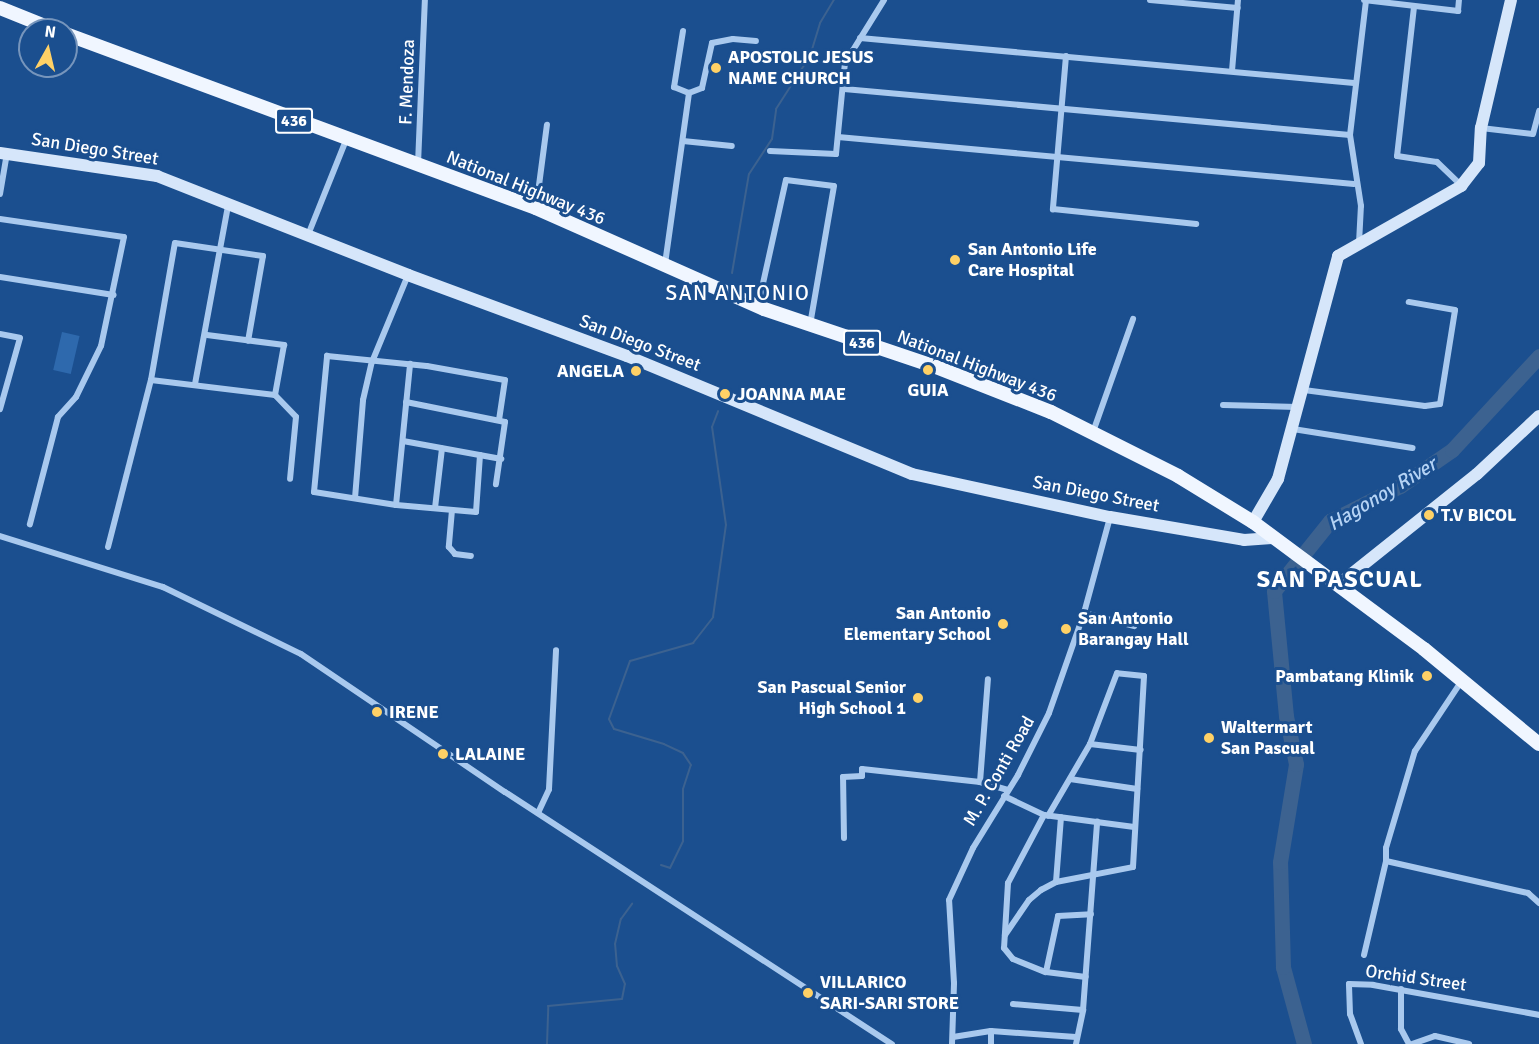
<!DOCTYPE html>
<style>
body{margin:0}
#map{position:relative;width:1539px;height:1044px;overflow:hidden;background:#1b4f8f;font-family:Signika,sans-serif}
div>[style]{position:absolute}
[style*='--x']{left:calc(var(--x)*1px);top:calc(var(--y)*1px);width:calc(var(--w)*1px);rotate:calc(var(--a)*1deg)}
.green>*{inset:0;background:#2e69ad;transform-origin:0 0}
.stream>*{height:2px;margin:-1px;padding:0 1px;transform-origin:1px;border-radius:1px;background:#3c6290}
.river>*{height:15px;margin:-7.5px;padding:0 7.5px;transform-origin:7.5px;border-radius:7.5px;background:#3c6290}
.street>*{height:6px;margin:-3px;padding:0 3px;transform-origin:3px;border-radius:3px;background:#a9c9ee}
.secondary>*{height:12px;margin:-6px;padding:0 6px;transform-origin:6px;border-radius:6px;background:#d6e6fa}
.primary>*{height:14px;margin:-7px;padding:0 7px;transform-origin:7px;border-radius:7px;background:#f0f6ff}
.dots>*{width:16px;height:16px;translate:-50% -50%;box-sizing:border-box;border:3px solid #1b4f8f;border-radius:50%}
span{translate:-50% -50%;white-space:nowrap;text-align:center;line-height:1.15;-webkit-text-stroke:6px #1b4f8f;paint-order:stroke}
.shield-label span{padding:2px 4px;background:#1b4f8f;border:2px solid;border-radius:4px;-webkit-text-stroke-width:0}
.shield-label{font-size:16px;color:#fff;font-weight:700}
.poi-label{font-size:18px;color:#fff;font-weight:700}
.left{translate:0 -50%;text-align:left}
.right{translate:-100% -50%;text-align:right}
.street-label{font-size:18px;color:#fff}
.water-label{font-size:20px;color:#b5d3f5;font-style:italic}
.quarter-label{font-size:21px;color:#fff;letter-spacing:1.5px}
.district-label{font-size:24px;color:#fff;font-weight:700;letter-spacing:1.5px}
.north{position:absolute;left:18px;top:18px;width:60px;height:60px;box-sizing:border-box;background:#1b4f8f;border:2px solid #7695bc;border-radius:50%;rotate:8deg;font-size:16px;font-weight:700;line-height:24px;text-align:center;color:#fff}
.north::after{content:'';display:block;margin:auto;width:21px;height:27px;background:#ffd166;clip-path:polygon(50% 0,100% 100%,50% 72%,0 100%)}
</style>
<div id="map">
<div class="green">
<div style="left:62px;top:332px;width:18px;height:39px;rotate:13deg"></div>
</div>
<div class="stream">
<div style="--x:732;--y:273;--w:100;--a:-80.3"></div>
<div style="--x:749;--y:174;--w:42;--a:-56.7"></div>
<div style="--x:772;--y:139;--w:30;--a:-82"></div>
<div style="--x:776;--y:109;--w:63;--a:-57.3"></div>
<div style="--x:810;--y:56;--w:34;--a:-73"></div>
<div style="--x:820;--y:23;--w:27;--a:-59"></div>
<div style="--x:661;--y:865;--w:9;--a:18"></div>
<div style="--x:670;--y:868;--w:30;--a:-64"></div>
<div style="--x:683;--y:841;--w:52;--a:-90"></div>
<div style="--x:683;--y:789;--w:25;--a:-72"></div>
<div style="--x:691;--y:765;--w:14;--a:-124"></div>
<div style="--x:683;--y:753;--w:21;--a:-155"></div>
<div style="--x:664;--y:744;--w:52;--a:-163.3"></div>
<div style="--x:614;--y:729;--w:11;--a:-117"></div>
<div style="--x:609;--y:719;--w:62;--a:-70.1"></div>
<div style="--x:630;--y:661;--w:66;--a:-15.9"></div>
<div style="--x:693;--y:643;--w:33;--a:-52"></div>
<div style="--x:713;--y:617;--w:93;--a:-82"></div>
<div style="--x:726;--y:525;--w:99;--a:-98.1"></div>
<div style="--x:712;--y:427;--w:17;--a:-69"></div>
<div style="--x:547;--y:1044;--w:38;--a:-88"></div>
<div style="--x:548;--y:1006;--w:74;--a:-5.4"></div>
<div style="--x:622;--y:999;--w:15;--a:-79"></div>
<div style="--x:625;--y:984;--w:20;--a:-114"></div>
<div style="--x:617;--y:966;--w:22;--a:-95"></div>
<div style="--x:615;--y:944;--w:26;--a:-77"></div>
<div style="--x:621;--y:919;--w:19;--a:-54"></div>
</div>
<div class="river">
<div style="--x:1304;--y:1044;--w:80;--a:-105.3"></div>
<div style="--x:1283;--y:967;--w:105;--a:-91.6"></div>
<div style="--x:1280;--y:862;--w:99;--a:-80.7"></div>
<div style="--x:1296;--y:764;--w:49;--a:-101.8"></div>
<div style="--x:1286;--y:716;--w:126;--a:-95.5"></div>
<div style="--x:1274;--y:591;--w:90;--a:-51.3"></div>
<div style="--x:1330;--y:521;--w:78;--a:-26.6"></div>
<div style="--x:1400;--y:486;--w:63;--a:-34.7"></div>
<div style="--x:1452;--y:450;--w:128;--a:-47.2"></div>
</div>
<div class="street">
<div style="--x:1150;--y:0;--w:88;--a:5.2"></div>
<div style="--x:1364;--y:0;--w:95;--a:6.7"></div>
<div style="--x:1458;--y:11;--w:11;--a:-85"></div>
<div style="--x:1414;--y:7;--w:150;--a:96.5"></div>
<div style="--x:1397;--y:156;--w:40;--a:8.5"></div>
<div style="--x:1437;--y:162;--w:33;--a:44"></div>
<div style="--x:683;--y:31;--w:57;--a:99.1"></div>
<div style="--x:674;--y:87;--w:16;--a:22"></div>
<div style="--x:689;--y:93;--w:14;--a:-21"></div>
<div style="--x:702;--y:88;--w:46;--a:-77.5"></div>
<div style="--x:712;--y:43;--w:21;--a:-11"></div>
<div style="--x:733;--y:39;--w:23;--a:5"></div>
<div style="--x:860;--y:38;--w:496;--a:5.2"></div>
<div style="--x:1066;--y:56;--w:154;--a:94.9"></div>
<div style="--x:1053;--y:209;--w:144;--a:6"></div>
<div style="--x:1232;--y:71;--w:71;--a:-85.2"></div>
<div style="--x:844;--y:89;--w:508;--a:5.19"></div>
<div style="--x:1481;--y:128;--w:52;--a:6.6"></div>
<div style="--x:1533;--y:134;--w:24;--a:-75"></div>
<div style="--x:838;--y:137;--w:518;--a:5.2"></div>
<div style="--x:683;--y:141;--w:49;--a:5.8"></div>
<div style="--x:770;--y:151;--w:66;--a:2.6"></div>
<div style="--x:836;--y:154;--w:91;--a:-84.4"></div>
<div style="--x:845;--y:63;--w:74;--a:-58.2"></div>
<div style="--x:418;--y:164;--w:164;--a:-87.6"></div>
<div style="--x:0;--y:194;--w:42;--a:-80.3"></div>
<div style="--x:536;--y:208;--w:84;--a:-82.5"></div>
<div style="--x:0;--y:219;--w:125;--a:8.3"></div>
<div style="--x:124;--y:237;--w:111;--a:101.9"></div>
<div style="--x:101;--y:346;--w:57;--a:116.1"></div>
<div style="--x:76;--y:397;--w:27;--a:132"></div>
<div style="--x:58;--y:417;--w:111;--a:104.7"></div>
<div style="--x:308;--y:235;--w:102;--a:-68.2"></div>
<div style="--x:1359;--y:243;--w:37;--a:-87"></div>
<div style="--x:1361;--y:206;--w:72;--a:-98.8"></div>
<div style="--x:1350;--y:135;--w:136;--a:-83.2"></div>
<div style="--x:665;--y:264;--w:173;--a:-82"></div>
<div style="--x:0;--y:277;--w:115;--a:9"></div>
<div style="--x:758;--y:306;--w:129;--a:-77.5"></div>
<div style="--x:786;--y:180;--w:48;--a:7.1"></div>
<div style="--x:834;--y:186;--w:141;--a:99.8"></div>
<div style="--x:0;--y:334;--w:20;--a:11"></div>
<div style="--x:20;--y:338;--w:74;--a:105.7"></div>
<div style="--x:207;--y:335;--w:78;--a:7.4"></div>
<div style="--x:284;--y:345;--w:51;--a:100.2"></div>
<div style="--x:151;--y:380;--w:125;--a:6.9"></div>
<div style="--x:275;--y:395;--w:30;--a:46"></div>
<div style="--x:296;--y:417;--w:62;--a:95.5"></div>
<div style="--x:195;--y:384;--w:181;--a:-79.5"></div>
<div style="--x:1304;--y:390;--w:122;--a:7.5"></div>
<div style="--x:1425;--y:406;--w:15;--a:-8"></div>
<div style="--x:1440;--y:404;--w:95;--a:-80.9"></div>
<div style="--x:1455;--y:310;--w:47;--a:-170.1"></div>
<div style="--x:406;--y:402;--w:101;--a:11.4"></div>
<div style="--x:505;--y:422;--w:63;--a:98.3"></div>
<div style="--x:1223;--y:405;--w:74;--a:1.5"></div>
<div style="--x:1293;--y:429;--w:121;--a:9"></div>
<div style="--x:1093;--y:432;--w:120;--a:-70.5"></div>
<div style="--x:403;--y:441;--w:100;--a:10.4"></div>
<div style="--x:480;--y:455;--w:57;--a:94"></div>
<div style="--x:476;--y:512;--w:80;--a:-175"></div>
<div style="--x:396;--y:505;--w:83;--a:-171"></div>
<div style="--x:314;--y:492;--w:137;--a:-84.5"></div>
<div style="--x:327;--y:356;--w:100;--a:5.7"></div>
<div style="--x:427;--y:366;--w:79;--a:10.2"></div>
<div style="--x:505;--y:380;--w:40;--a:98.5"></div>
<div style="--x:355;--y:498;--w:98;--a:-85.3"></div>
<div style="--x:363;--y:400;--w:39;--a:-77"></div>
<div style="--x:372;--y:362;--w:94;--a:-67.5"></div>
<div style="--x:396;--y:505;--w:142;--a:-84.3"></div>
<div style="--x:435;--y:508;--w:60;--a:-83.3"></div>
<div style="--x:452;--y:510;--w:37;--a:95"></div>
<div style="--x:449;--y:547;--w:9;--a:49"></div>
<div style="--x:455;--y:554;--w:16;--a:7"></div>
<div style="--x:0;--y:536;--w:171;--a:17.4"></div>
<div style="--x:163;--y:587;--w:153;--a:25.9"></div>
<div style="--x:301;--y:654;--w:246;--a:34.1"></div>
<div style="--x:505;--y:792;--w:462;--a:33.1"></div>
<div style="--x:108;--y:547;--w:172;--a:-75.6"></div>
<div style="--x:151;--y:380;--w:139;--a:-80.1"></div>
<div style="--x:175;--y:243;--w:89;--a:8.4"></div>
<div style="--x:263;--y:256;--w:86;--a:100"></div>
<div style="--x:1084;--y:613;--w:52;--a:14.6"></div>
<div style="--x:1090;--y:744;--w:51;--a:6.7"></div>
<div style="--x:1070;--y:779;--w:68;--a:8.5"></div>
<div style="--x:980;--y:782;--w:103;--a:-85.6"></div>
<div style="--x:1004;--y:796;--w:44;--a:25.4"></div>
<div style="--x:1044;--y:815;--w:91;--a:7.6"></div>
<div style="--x:538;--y:813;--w:26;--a:-65"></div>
<div style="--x:549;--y:789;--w:139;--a:-87.1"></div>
<div style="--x:1044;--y:815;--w:77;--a:117.9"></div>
<div style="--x:1008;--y:883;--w:65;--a:93.5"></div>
<div style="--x:1004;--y:948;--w:14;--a:51"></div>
<div style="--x:1013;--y:959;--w:35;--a:22"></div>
<div style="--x:1046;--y:972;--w:40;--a:7.1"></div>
<div style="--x:844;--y:838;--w:61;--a:-90.9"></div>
<div style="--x:843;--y:777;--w:19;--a:-3"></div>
<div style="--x:862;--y:776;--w:7;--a:-90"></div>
<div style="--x:862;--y:769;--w:119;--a:6.3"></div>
<div style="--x:980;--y:782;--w:29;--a:16"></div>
<div style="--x:1386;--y:861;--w:146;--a:12.7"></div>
<div style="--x:1528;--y:893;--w:15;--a:42"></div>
<div style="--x:1056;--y:882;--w:65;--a:-85.6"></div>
<div style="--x:1005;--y:935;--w:42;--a:-55.6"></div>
<div style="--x:1029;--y:900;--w:16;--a:-40"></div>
<div style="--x:1041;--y:890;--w:17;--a:-28"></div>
<div style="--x:1056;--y:882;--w:78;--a:-11"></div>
<div style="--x:1133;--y:867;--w:191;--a:-86.7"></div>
<div style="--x:1144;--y:676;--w:27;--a:-174"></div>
<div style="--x:1117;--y:673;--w:76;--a:110.8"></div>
<div style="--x:1090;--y:744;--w:83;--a:120.3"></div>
<div style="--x:1364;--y:955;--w:97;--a:-76.8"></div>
<div style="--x:1386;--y:861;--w:13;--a:-90"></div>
<div style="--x:1386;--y:848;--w:101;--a:-73.4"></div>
<div style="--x:1415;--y:751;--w:83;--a:-56.3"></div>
<div style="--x:1046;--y:972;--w:57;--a:-77.9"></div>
<div style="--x:1058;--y:916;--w:33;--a:-3"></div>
<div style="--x:1401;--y:989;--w:40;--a:90"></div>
<div style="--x:1401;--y:1029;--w:17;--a:62"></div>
<div style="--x:1013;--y:1004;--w:70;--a:4.9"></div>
<div style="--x:953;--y:1037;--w:38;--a:-9"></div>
<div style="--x:991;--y:1031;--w:85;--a:4"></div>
<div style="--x:952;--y:1044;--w:61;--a:-88.1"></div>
<div style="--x:954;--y:983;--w:83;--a:-93.4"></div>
<div style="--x:949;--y:900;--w:57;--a:-65.2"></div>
<div style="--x:973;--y:848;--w:86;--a:-58.3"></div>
<div style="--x:1018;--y:775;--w:69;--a:-63.4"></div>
<div style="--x:1049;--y:713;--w:106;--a:-70.7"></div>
<div style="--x:1084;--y:613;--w:99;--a:-74.8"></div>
<div style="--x:991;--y:1044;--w:13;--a:-90"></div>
<div style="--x:1076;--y:1044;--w:35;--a:-78"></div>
<div style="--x:1083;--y:1010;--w:189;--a:-85.7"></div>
<div style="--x:1361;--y:1044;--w:32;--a:-110"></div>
<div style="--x:1350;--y:1014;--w:30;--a:-92"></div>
<div style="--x:1349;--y:984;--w:24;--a:2"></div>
<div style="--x:1373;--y:985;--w:169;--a:10.2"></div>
<div style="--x:1412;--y:1044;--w:24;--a:-19"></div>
<div style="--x:1435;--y:1036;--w:35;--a:13"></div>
</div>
<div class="secondary">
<div style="--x:0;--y:153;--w:159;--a:8.3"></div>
<div style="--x:157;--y:176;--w:270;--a:21.5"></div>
<div style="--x:408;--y:275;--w:233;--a:20.3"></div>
<div style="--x:627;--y:356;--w:308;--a:22.5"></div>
<div style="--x:912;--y:474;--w:203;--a:12.3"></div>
<div style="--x:1110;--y:517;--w:136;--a:9.7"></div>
<div style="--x:1244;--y:540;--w:29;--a:-4"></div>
<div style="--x:1253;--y:522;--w:50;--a:-59.8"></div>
<div style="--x:1278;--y:479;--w:231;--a:-74.9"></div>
<div style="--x:1338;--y:256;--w:142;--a:-29.6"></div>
<div style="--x:1461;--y:186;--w:29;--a:-52"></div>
<div style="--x:1479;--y:163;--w:35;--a:-87"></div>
<div style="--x:1481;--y:128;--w:131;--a:-76.8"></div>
<div style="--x:1339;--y:584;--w:176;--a:-38.6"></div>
<div style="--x:1477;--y:474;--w:85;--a:-43.1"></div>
</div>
<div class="primary">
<div style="--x:0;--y:8;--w:59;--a:21.8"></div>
<div style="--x:66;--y:34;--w:501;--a:20.32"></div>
<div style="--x:536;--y:208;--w:249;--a:23.9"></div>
<div style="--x:764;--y:309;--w:182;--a:18.6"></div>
<div style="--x:936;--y:367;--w:123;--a:21.4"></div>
<div style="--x:1051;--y:412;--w:142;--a:26.7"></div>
<div style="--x:1178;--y:476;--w:88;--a:31.5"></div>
<div style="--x:1253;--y:522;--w:213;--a:36.6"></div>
<div style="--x:1424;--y:649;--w:149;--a:39.6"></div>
</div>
<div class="dots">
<div style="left:716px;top:68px;background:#ffd166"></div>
<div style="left:955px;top:260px;background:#ffd166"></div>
<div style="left:928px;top:370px;background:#ffd166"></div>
<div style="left:636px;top:371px;background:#ffd166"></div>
<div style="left:725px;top:394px;background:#ffd166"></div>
<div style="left:1429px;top:515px;background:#ffd166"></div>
<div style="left:1003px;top:624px;background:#ffd166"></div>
<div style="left:1066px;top:629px;background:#ffd166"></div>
<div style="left:1427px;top:676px;background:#ffd166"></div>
<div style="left:918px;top:698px;background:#ffd166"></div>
<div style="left:377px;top:712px;background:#ffd166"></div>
<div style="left:1209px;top:738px;background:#ffd166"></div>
<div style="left:443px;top:754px;background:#ffd166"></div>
<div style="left:808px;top:993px;background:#ffd166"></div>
</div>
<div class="shield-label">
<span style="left:294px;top:121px">436</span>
<span style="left:862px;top:343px">436</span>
</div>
<div class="poi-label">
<span class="left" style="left:728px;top:68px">APOSTOLIC JESUS<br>NAME CHURCH</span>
<span class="left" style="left:968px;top:260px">San Antonio Life<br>Care Hospital</span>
<span class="right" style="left:624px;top:371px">ANGELA</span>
<span style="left:928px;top:390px">GUIA</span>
<span class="left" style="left:737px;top:394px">JOANNA MAE</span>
<span class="left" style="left:1441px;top:515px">T.V BICOL</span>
<span class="right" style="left:991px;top:624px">San Antonio<br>Elementary School</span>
<span class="left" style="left:1078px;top:629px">San Antonio<br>Barangay Hall</span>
<span class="right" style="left:1414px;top:676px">Pambatang Klinik</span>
<span class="right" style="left:906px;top:698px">San Pascual Senior<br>High School 1</span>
<span class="left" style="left:389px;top:712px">IRENE</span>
<span class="left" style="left:1221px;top:738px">Waltermart<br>San Pascual</span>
<span class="left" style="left:455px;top:754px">LALAINE</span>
<span class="left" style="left:820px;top:993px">VILLARICO<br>SARI-SARI STORE</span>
</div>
<div class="street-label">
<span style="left:407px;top:82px;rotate:-88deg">F. Mendoza</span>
<span style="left:95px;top:149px;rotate:9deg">San Diego Street</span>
<span style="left:526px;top:188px;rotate:22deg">National Highway 436</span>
<span style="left:640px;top:343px;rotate:21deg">San Diego Street</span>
<span style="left:977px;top:366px;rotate:21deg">National Highway 436</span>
<span style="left:1096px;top:494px;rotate:11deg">San Diego Street</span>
<span style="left:999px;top:771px;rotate:-60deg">M. P. Conti Road</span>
<span style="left:1416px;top:978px;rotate:8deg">Orchid Street</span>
</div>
<div class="water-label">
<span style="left:1382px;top:494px;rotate:-31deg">Hagonoy River</span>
</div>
<div class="quarter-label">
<span style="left:738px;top:293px">SAN ANTONIO</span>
</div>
<div class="district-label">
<span style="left:1340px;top:580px">SAN PASCUAL</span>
</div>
<div class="north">N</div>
</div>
